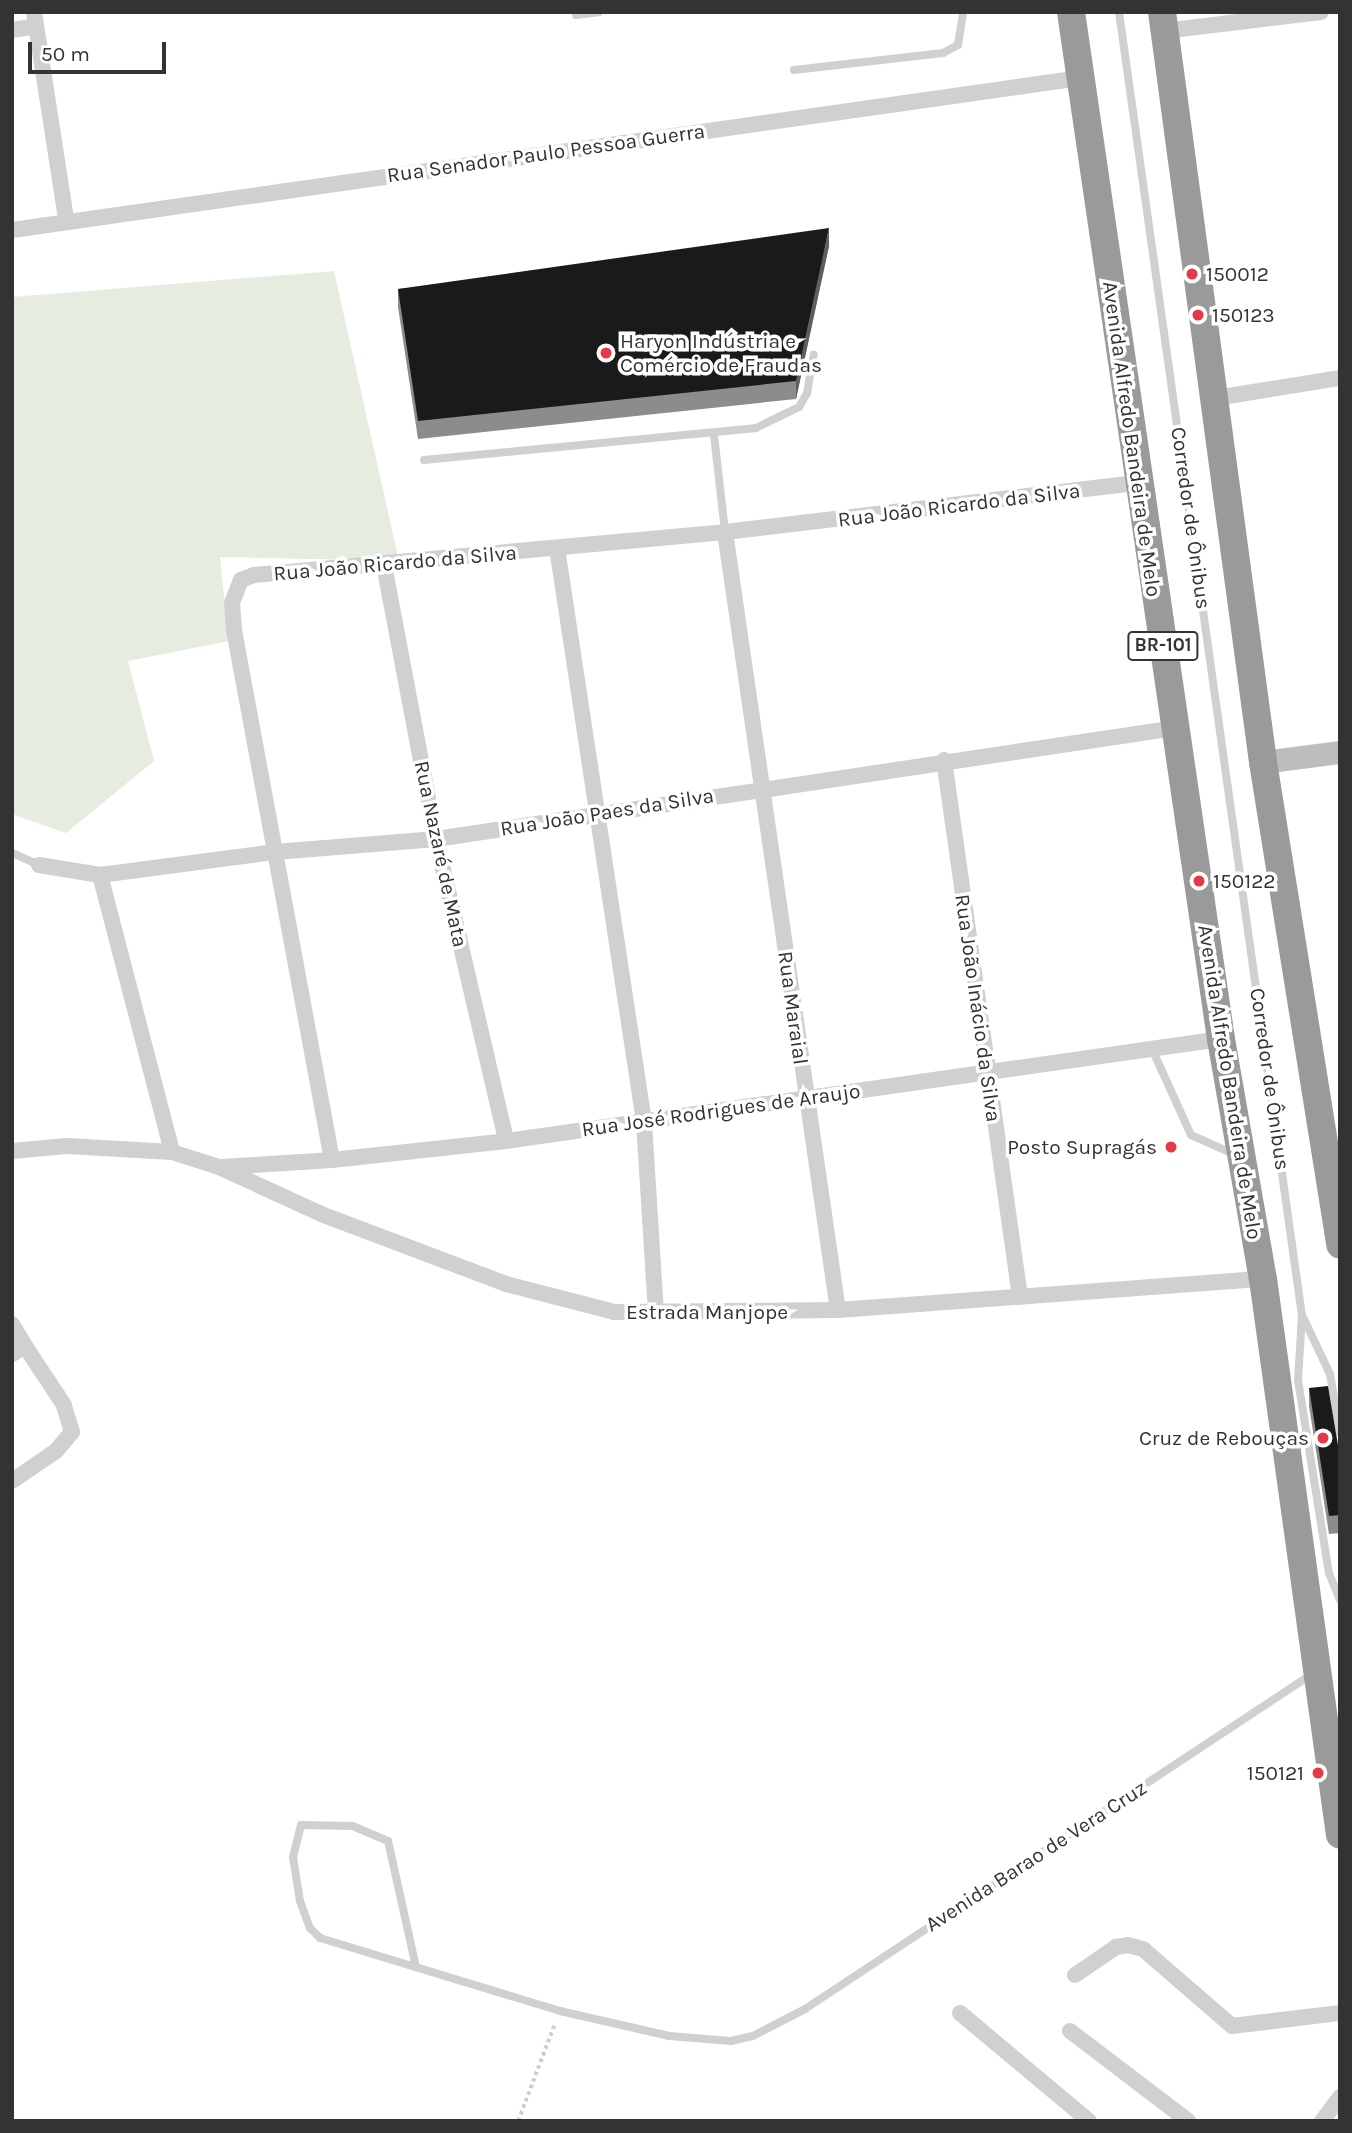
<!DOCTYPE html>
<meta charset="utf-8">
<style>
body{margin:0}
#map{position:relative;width:1352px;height:2133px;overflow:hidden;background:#fff;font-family:Karla,sans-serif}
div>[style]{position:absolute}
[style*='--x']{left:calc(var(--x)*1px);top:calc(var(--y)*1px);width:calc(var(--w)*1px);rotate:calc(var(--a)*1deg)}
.green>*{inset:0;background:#e6ecdf}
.path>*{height:3.5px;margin-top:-1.75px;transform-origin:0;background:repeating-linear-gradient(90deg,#cdcdcd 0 3.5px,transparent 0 7px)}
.lane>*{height:8px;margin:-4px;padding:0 4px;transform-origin:4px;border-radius:4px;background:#d0d0d0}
.street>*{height:16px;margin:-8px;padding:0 8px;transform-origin:8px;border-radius:8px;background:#d0d0d0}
.secondary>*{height:23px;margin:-11.5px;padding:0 11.5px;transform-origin:11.5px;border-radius:11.5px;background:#bdbdbd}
.highway>*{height:28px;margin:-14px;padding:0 14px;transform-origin:14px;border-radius:14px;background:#9a9a9a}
.wall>*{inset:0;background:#8c8c8c}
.shaded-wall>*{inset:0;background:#5f5f5f}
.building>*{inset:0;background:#1a1a1a}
.dots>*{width:19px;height:19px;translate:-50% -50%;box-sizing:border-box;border:4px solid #fff;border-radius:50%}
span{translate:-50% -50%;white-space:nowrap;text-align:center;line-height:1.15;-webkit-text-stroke:7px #fff;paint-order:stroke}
.shield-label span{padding:2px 5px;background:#fff;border:2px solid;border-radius:5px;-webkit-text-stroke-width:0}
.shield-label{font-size:19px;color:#333;font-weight:700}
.street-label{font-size:21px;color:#333}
.poi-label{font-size:21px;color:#333}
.left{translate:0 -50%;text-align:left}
.right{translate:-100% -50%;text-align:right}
.frame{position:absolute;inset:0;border:14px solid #333;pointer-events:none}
.scale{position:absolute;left:28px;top:42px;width:138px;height:32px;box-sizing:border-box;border:4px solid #333;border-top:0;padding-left:9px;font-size:21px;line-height:24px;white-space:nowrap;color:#333;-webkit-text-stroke:5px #fff;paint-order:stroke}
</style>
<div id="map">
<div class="green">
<div style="clip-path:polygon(334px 271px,399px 561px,220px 557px,229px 641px,128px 661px,154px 761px,66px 833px,12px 814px,12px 297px)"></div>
</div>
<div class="path">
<div style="--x:518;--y:2121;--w:105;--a:-69.3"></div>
</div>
<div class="lane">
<div style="--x:1119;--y:12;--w:1316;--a:82.01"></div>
<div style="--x:1302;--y:1315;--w:65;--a:93.5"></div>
<div style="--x:1298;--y:1380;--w:195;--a:80.9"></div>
<div style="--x:1329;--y:1573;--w:29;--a:68"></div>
<div style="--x:576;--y:15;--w:23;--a:-7"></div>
<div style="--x:794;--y:70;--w:150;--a:-6.5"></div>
<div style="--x:943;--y:53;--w:17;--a:-28"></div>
<div style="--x:958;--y:45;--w:33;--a:-81"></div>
<div style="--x:714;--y:435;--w:98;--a:83.5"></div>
<div style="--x:424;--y:460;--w:334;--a:-5.5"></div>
<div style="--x:756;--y:428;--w:48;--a:-26"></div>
<div style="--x:799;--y:407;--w:16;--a:-60"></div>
<div style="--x:807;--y:393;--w:39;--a:-80"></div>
<div style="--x:12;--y:853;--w:30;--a:24"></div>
<div style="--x:1152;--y:1049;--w:94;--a:65.6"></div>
<div style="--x:1191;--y:1135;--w:49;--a:24"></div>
<div style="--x:1303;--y:1317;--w:63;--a:64.7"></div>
<div style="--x:1330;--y:1374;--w:60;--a:80.4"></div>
<div style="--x:416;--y:1967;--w:129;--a:-102.5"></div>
<div style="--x:388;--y:1841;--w:39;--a:-157"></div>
<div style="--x:352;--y:1826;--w:51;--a:-178.9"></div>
<div style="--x:301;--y:1825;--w:33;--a:104"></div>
<div style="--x:293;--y:1857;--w:45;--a:81"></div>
<div style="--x:300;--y:1901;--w:29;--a:70"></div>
<div style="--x:310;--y:1928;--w:14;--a:45"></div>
<div style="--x:320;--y:1938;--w:251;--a:16.9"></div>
<div style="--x:560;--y:2011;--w:112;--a:12.9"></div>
<div style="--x:669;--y:2036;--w:62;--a:4.6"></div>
<div style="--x:731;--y:2041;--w:23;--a:-13"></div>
<div style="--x:753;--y:2036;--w:59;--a:-27.4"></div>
<div style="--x:805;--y:2009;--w:608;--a:-33.45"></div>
</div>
<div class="street">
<div style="--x:34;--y:12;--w:209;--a:81.2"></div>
<div style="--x:12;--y:30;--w:24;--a:-9"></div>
<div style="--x:1164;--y:31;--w:158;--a:-6.9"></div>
<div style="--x:12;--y:230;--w:1079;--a:-8.1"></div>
<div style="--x:1216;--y:398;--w:126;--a:-9.2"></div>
<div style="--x:725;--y:532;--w:786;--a:81.74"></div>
<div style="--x:557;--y:548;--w:581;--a:81.38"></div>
<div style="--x:644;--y:1122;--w:192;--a:86.4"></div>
<div style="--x:384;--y:565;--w:279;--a:79.3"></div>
<div style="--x:436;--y:839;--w:310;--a:76.9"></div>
<div style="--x:944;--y:760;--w:542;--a:81.94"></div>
<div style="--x:39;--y:865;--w:62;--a:9.3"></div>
<div style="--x:100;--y:875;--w:177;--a:-7.5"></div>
<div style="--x:275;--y:852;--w:162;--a:-4.6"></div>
<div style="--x:436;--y:839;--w:747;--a:-8.54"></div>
<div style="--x:100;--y:875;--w:286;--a:75.4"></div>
<div style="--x:12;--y:1151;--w:55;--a:-5.2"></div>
<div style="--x:67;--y:1146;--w:105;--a:3.3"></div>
<div style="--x:172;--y:1152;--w:49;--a:17.7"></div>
<div style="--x:219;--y:1167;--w:112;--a:24.7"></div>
<div style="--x:321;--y:1214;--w:198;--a:20.7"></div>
<div style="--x:506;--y:1284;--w:112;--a:14.5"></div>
<div style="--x:614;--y:1312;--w:224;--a:-0.5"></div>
<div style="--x:838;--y:1310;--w:426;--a:-4.2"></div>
<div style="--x:332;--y:1160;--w:539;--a:-100.48"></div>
<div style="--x:234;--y:630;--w:27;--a:-94"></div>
<div style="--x:232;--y:603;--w:25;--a:-69"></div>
<div style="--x:241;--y:580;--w:14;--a:-21"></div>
<div style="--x:254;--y:575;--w:473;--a:-5.2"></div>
<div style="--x:725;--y:532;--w:416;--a:-6.8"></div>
<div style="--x:222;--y:1167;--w:110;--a:-3.6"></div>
<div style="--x:332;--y:1160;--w:175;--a:-6.2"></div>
<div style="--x:506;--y:1141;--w:722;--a:-8.12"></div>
<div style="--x:12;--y:1324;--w:26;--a:59"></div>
<div style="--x:25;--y:1346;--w:15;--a:148"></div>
<div style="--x:12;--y:1481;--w:53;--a:-34.3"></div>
<div style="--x:56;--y:1451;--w:25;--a:-50"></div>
<div style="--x:72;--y:1432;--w:28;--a:-107"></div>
<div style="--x:64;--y:1405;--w:71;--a:-123.5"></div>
<div style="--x:1075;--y:1975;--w:50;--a:-34.3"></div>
<div style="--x:1116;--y:1947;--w:12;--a:-9"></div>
<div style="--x:1128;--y:1945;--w:16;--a:15"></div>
<div style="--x:1143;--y:1949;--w:118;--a:40.9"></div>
<div style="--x:1232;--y:2026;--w:109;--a:-6.9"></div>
<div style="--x:960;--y:2013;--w:168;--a:39.9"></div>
<div style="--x:1070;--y:2031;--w:148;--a:37.3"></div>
<div style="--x:1322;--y:2121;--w:30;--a:-53"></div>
</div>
<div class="secondary">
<div style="--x:1263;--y:762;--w:78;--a:-7.4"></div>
</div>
<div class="highway">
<div style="--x:1071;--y:12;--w:1038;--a:81.69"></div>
<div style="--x:1221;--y:1039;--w:244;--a:80.1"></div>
<div style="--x:1263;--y:1279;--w:561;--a:82.12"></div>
<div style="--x:1162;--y:12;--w:757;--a:82.33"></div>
<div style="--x:1263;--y:762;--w:489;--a:80.9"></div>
</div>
<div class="wall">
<div style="clip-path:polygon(829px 246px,796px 399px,418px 439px,398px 307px,398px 289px)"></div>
<div style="clip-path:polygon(1309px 1388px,1340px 1457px,1340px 1533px,1329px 1534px,1309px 1406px)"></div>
</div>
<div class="shaded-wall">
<div style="clip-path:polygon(829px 228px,829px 246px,796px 399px,796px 381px)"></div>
</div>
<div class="building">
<div style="clip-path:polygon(829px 228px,796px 381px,418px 421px,398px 289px)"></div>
<div style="clip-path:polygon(1328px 1386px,1340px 1457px,1340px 1515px,1329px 1516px,1309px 1388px)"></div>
</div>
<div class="dots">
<div style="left:1192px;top:274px;background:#e63946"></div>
<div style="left:1198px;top:315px;background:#e63946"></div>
<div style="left:606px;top:353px;background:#e63946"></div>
<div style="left:1199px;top:881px;background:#e63946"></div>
<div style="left:1171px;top:1147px;background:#e63946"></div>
<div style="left:1323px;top:1438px;background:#e63946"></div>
<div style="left:1318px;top:1773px;background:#e63946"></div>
</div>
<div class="shield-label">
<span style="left:1163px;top:646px">BR-101</span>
</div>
<div class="street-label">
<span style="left:546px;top:153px;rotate:-8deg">Rua Senador Paulo Pessoa Guerra</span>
<span style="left:1132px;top:439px;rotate:82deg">Avenida Alfredo Bandeira de Melo</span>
<span style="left:959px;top:505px;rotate:-7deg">Rua João Ricardo da Silva</span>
<span style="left:1191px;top:518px;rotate:82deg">Corredor de Ônibus</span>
<span style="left:395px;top:563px;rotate:-5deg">Rua João Ricardo da Silva</span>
<span style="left:607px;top:812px;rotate:-9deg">Rua João Paes da Silva</span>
<span style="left:441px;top:854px;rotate:78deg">Rua Nazaré de Mata</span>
<span style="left:793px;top:1008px;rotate:82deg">Rua Maraial</span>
<span style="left:978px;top:1008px;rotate:82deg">Rua João Inácio da Silva</span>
<span style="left:1270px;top:1079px;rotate:82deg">Corredor de Ônibus</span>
<span style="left:1230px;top:1082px;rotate:81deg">Avenida Alfredo Bandeira de Melo</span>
<span style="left:721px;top:1110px;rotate:-8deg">Rua José Rodrigues de Araujo</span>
<span style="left:707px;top:1312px">Estrada Manjope</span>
<span style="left:1036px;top:1856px;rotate:-33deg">Avenida Barao de Vera Cruz</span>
</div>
<div class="poi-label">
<span class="left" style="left:1206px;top:274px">150012</span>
<span class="left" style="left:1212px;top:315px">150123</span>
<span class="left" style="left:620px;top:353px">Haryon Indústria e<br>Comércio de Fraudas</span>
<span class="left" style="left:1213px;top:881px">150122</span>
<span class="right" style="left:1157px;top:1147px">Posto Supragás</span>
<span class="right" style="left:1309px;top:1438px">Cruz de Rebouças</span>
<span class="right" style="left:1304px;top:1773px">150121</span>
</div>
<div class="frame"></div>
<div class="scale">50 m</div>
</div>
